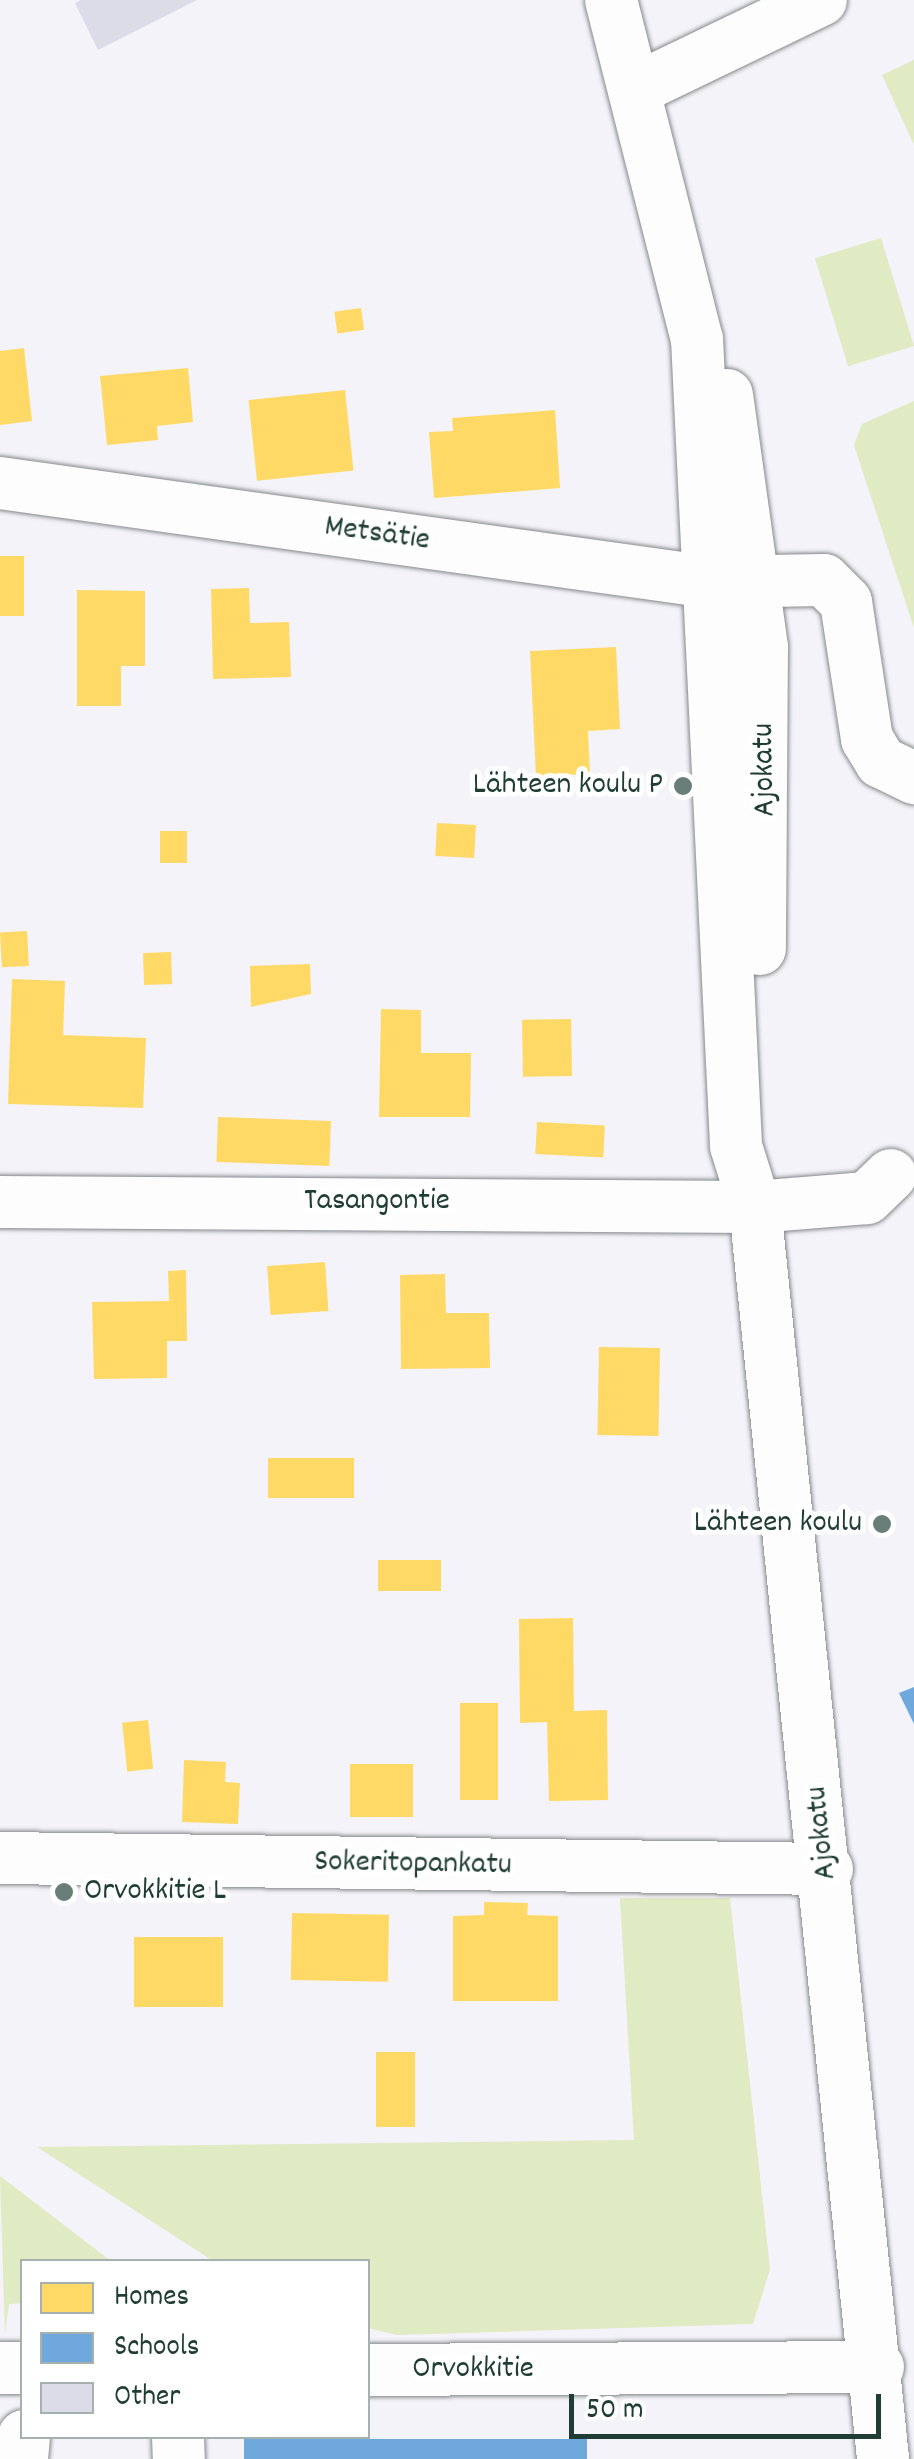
<!DOCTYPE html>
<meta charset="utf-8">
<style>
body{margin:0}
#map{position:relative;width:914px;height:2459px;overflow:hidden;background:#f3f3f9;font-family:Dekko,sans-serif}
div>[style]{position:absolute}
[style*='--x']{left:calc(var(--x)*1px);top:calc(var(--y)*1px);width:calc(var(--w)*1px);rotate:calc(var(--a)*1deg)}
.green>*{inset:0;background:#e0eac3;transform-origin:0 0}
.homes>*{inset:0;background:#ffd966;transform-origin:0 0}
.schools>*{inset:0;background:#6fa8dc;transform-origin:0 0}
.building>*{inset:0;background:#dcdce9}
.roads{filter:drop-shadow(0 0 2px #84898a) drop-shadow(0 0 2px #84898a)}
.minor>*{height:52px;margin:-26px;padding:0 26px;transform-origin:26px;border-radius:26px;background:#fdfdfe}
.dots>*{width:28px;height:28px;translate:-50% -50%;box-sizing:border-box;border:5px solid #fff;border-radius:50%}
span{translate:-50% -50%;white-space:nowrap;text-align:center;line-height:1.15;-webkit-text-stroke:10px #fff;paint-order:stroke}
.street-label{font-size:32px;color:#1f3d34}
.poi-label{font-size:32px;color:#1f3d34}
.right{translate:-100% -50%;text-align:right}
.left{translate:0 -50%;text-align:left}
.legend{position:absolute;left:20px;top:2259px;width:350px;height:180px;box-sizing:border-box;background:#fff;border:2px solid #a5b1ae;margin:0;padding:12px 18px;list-style:none;font-size:30px;color:#1f3d34}
.legend li{display:flex;align-items:center;gap:20px;height:50px}
.legend b{width:50px;border:2px solid #a5b1ae}
.scale{position:absolute;left:569px;top:2394px;width:312px;height:45px;box-sizing:border-box;border:5px solid #1f3d34;border-top:0;padding-left:12px;font-size:30px;line-height:35px;white-space:nowrap;color:#1f3d34;-webkit-text-stroke:8px #fff;paint-order:stroke}
</style>
<div id="map">
<div class="green">
<div style="clip-path:polygon(914px 60px,914px 145px,882px 75px)"></div>
<div style="left:881px;top:238px;width:113px;height:69px;rotate:73deg"></div>
<div style="clip-path:polygon(914px 401px,914px 628px,854px 445px,862px 424px)"></div>
<div style="clip-path:polygon(620px 1898px,730px 1898px,770px 2269px,753px 2324px,397px 2335px,368px 2328px,368px 2262px,213px 2261px,37px 2147px,634px 2140px)"></div>
<div style="clip-path:polygon(0 2176px,111px 2261px,22px 2262px,22px 2303px,9px 2304px,5px 2334px)"></div>
</div>
<div class="homes">
<div style="left:361px;top:308px;width:22px;height:27px;rotate:82deg"></div>
<div style="clip-path:polygon(24px 348px,32px 421px,0 425px,0 351px)"></div>
<div style="clip-path:polygon(188px 368px,193px 422px,157px 426px,158px 440px,107px 445px,100px 376px)"></div>
<div style="left:345px;top:390px;width:81px;height:97px;rotate:84deg"></div>
<div style="clip-path:polygon(555px 410px,560px 488px,434px 498px,429px 432px,453px 431px,452px 418px)"></div>
<div style="left:0;top:556px;width:24px;height:60px"></div>
<div style="clip-path:polygon(249px 588px,250px 623px,289px 622px,291px 677px,213px 679px,211px 589px)"></div>
<div style="clip-path:polygon(77px 590px,145px 591px,145px 666px,121px 666px,121px 706px,77px 706px)"></div>
<div style="clip-path:polygon(616px 647px,620px 729px,588px 731px,590px 774px,536px 776px,530px 651px)"></div>
<div style="left:437px;top:823px;width:39px;height:33px;rotate:3deg"></div>
<div style="left:160px;top:831px;width:27px;height:32px"></div>
<div style="left:27px;top:931px;width:35px;height:27px;rotate:87deg"></div>
<div style="left:171px;top:952px;width:32px;height:28px;rotate:88deg"></div>
<div style="clip-path:polygon(310px 964px,311px 994px,251px 1007px,250px 966px)"></div>
<div style="clip-path:polygon(12px 979px,65px 981px,63px 1035px,146px 1038px,143px 1108px,8px 1104px)"></div>
<div style="clip-path:polygon(381px 1009px,421px 1010px,421px 1053px,471px 1053px,470px 1117px,379px 1117px)"></div>
<div style="left:571px;top:1019px;width:57px;height:49px;rotate:89deg"></div>
<div style="left:218px;top:1117px;width:113px;height:45px;rotate:2deg"></div>
<div style="left:537px;top:1122px;width:68px;height:32px;rotate:3deg"></div>
<div style="left:325px;top:1262px;width:49px;height:58px;rotate:86deg"></div>
<div style="clip-path:polygon(186px 1270px,187px 1341px,167px 1341px,167px 1378px,94px 1379px,92px 1302px,169px 1301px,168px 1271px)"></div>
<div style="clip-path:polygon(445px 1274px,446px 1313px,489px 1313px,490px 1368px,401px 1369px,400px 1275px)"></div>
<div style="left:599px;top:1347px;width:61px;height:88px;rotate:1deg"></div>
<div style="left:354px;top:1458px;width:40px;height:86px;rotate:90deg"></div>
<div style="left:378px;top:1560px;width:63px;height:31px"></div>
<div style="clip-path:polygon(573px 1618px,574px 1711px,607px 1710px,608px 1800px,549px 1801px,547px 1722px,520px 1723px,519px 1619px)"></div>
<div style="left:498px;top:1703px;width:97px;height:38px;rotate:90deg"></div>
<div style="left:148px;top:1720px;width:49px;height:26px;rotate:84deg"></div>
<div style="clip-path:polygon(184px 1760px,226px 1762px,225px 1782px,240px 1783px,238px 1824px,182px 1822px)"></div>
<div style="left:350px;top:1764px;width:63px;height:53px"></div>
<div style="clip-path:polygon(484px 1902px,528px 1903px,527px 1915px,558px 1916px,558px 2001px,453px 2001px,453px 1916px,484px 1915px)"></div>
<div style="left:292px;top:1913px;width:97px;height:67px;rotate:1deg"></div>
<div style="left:134px;top:1937px;width:89px;height:70px"></div>
<div style="left:415px;top:2052px;width:75px;height:39px;rotate:90deg"></div>
</div>
<div class="schools">
<div style="clip-path:polygon(914px 1687px,914px 1724px,899px 1693px)"></div>
<div style="left:244px;top:2439px;width:343px;height:20px"></div>
</div>
<div class="building">
<div style="clip-path:polygon(197px 0,98px 50px,75px 3px,81px 0)"></div>
</div>
<div class="roads">
<div class="minor">
<div style="--x:611;--y:0;--w:350;--a:75.8"></div>
<div style="--x:697;--y:339;--w:808;--a:87.23"></div>
<div style="--x:736;--y:1146;--w:64;--a:72.7"></div>
<div style="--x:755;--y:1207;--w:1259;--a:84.16"></div>
<div style="--x:638;--y:88;--w:203;--a:-25.7"></div>
<div style="--x:727;--y:395;--w:254;--a:82.1"></div>
<div style="--x:762;--y:647;--w:302;--a:90.4"></div>
<div style="--x:0;--y:483;--w:717;--a:7.94"></div>
<div style="--x:710;--y:582;--w:114;--a:-1"></div>
<div style="--x:824;--y:580;--w:31;--a:45"></div>
<div style="--x:846;--y:602;--w:139;--a:81.3"></div>
<div style="--x:867;--y:739;--w:27;--a:59"></div>
<div style="--x:881;--y:762;--w:37;--a:26"></div>
<div style="--x:0;--y:1202;--w:755;--a:0.38"></div>
<div style="--x:755;--y:1207;--w:112;--a:-4.6"></div>
<div style="--x:867;--y:1198;--w:33;--a:-44"></div>
<div style="--x:0;--y:1858;--w:827;--a:0.76"></div>
<div style="--x:0;--y:2368;--w:22;--a:0"></div>
<div style="--x:368;--y:2370;--w:510;--a:-0.34"></div>
<div style="--x:178;--y:2436;--w:23;--a:88"></div>
<div style="--x:22;--y:2459;--w:23;--a:-85"></div>
</div>
</div>
<div class="dots">
<div style="left:683px;top:786px;background:#697d79"></div>
<div style="left:882px;top:1524px;background:#697d79"></div>
<div style="left:64px;top:1892px;background:#697d79"></div>
</div>
<div class="street-label">
<span style="left:377px;top:535px;rotate:8deg">Metsätie</span>
<span style="left:766px;top:770px;rotate:-91deg">Ajokatu</span>
<span style="left:377px;top:1202px">Tasangontie</span>
<span style="left:823px;top:1833px;rotate:-96deg">Ajokatu</span>
<span style="left:413px;top:1865px;rotate:1deg">Sokeritopankatu</span>
<span style="left:473px;top:2370px">Orvokkitie</span>
</div>
<div class="poi-label">
<span class="right" style="left:663px;top:786px">Lähteen koulu P</span>
<span class="right" style="left:862px;top:1524px">Lähteen koulu</span>
<span class="left" style="left:84px;top:1892px">Orvokkitie L</span>
</div>
<ul class="legend">
<li><b style="height:28px;background:#ffd966"></b>Homes</li>
<li><b style="height:28px;background:#6fa8dc"></b>Schools</li>
<li><b style="height:28px;background:#dcdce9"></b>Other</li>
</ul>
<div class="scale">50 m</div>
</div>
